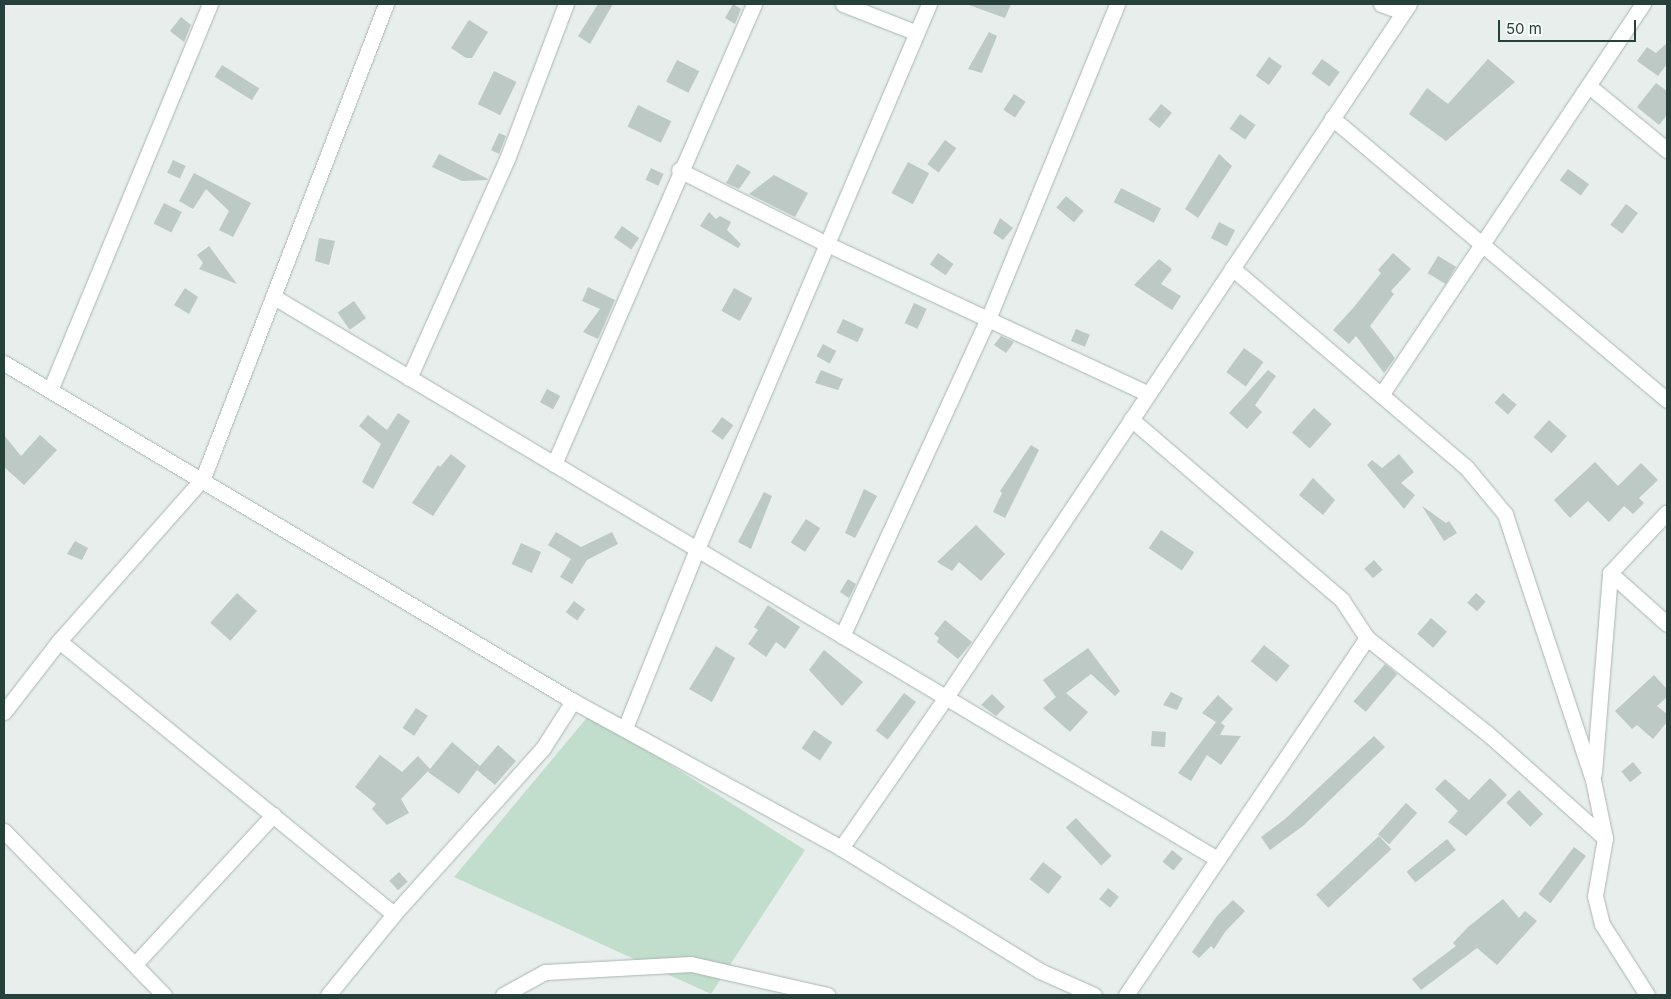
<!DOCTYPE html>
<style>
body{margin:0}
#map{position:relative;width:1671px;height:999px;overflow:hidden;background:#e7eeeb;font-family:Inter,sans-serif}
div>[style]{position:absolute}
[style*='--x']{left:calc(var(--x)*1px);top:calc(var(--y)*1px);width:calc(var(--w)*1px);rotate:calc(var(--a)*1deg)}
.green>*{inset:0;background:#c1ddcb}
.building>*{inset:0;background:#bcc9c5;transform-origin:0 0}
.roads{filter:drop-shadow(0 0 1px #a9b6b3) drop-shadow(0 0 1px #a9b6b3)}
.street>*{height:15px;margin:-7.5px;padding:0 7.5px;transform-origin:7.5px;border-radius:7.5px;background:#fff}
.secondary>*{height:15px;margin:-7.5px;padding:0 7.5px;transform-origin:7.5px;border-radius:7.5px;background:#fff}
span{translate:-50% -50%;white-space:nowrap;text-align:center;line-height:1.15;-webkit-text-stroke:5px #f7fbf9;paint-order:stroke}
.frame{position:absolute;inset:0;border:5px solid #26403b;pointer-events:none}
.scale{position:absolute;left:1498px;top:20px;width:138px;height:22px;box-sizing:border-box;border:2px solid #26403b;border-top:0;padding-left:6px;font-size:15px;line-height:18px;white-space:nowrap;color:#26403b;-webkit-text-stroke:4px #f7fbf9;paint-order:stroke}
</style>
<div id="map">
<div class="green">
<div style="clip-path:polygon(590px 714px,805px 850px,711px 994px,454px 877px)"></div>
</div>
<div class="building">
<div style="clip-path:polygon(598px 4px,613px 4px,590px 44px,578px 36px)"></div>
<div style="clip-path:polygon(733px 4px,741px 9px,735px 24px,725px 18px)"></div>
<div style="clip-path:polygon(966px 4px,1011px 4px,1005px 18px)"></div>
<div style="clip-path:polygon(181px 17px,191px 25px,184px 42px,170px 31px)"></div>
<div style="clip-path:polygon(469px 20px,488px 32px,472px 58px,466px 58px,451px 48px)"></div>
<div style="clip-path:polygon(989px 32px,997px 36px,982px 73px,968px 69px)"></div>
<div style="clip-path:polygon(1667px 43px,1667px 64px,1658px 76px,1637px 61px,1647px 47px,1656px 53px)"></div>
<div style="left:1269px;top:57px;width:16px;height:23px;rotate:35deg"></div>
<div style="left:1322px;top:59px;width:22px;height:18px;rotate:36deg"></div>
<div style="clip-path:polygon(1488px 59px,1515px 82px,1446px 141px,1409px 114px,1427px 88px,1448px 104px)"></div>
<div style="left:677px;top:60px;width:25px;height:24px;rotate:27deg"></div>
<div style="left:222px;top:65px;width:44px;height:14px;rotate:32deg"></div>
<div style="left:494px;top:71px;width:25px;height:37px;rotate:26deg"></div>
<div style="clip-path:polygon(1656px 83px,1667px 91px,1667px 115px,1659px 125px,1637px 107px)"></div>
<div style="left:1014px;top:94px;width:14px;height:19px;rotate:34deg"></div>
<div style="left:1161px;top:104px;width:14px;height:20px;rotate:39deg"></div>
<div style="left:638px;top:105px;width:37px;height:24px;rotate:26deg"></div>
<div style="left:1240px;top:114px;width:19px;height:18px;rotate:35deg"></div>
<div style="clip-path:polygon(499px 133px,506px 136px,499px 154px,491px 150px)"></div>
<div style="left:945px;top:140px;width:14px;height:30px;rotate:36deg"></div>
<div style="clip-path:polygon(439px 154px,488px 179px,487px 180px,462px 181px,432px 167px)"></div>
<div style="clip-path:polygon(1219px 154px,1232px 166px,1198px 218px,1185px 209px)"></div>
<div style="left:173px;top:160px;width:14px;height:14px;rotate:25deg"></div>
<div style="left:908px;top:162px;width:24px;height:35px;rotate:28deg"></div>
<div style="clip-path:polygon(737px 164px,751px 172px,739px 189px,726px 183px)"></div>
<div style="left:651px;top:168px;width:14px;height:13px;rotate:25deg"></div>
<div style="left:1568px;top:169px;width:26px;height:14px;rotate:36deg"></div>
<div style="clip-path:polygon(194px 173px,251px 203px,233px 237px,219px 230px,229px 211px,206px 189px,193px 209px,179px 201px)"></div>
<div style="clip-path:polygon(774px 175px,808px 193px,795px 217px,749px 194px)"></div>
<div style="left:1121px;top:188px;width:45px;height:16px;rotate:27deg"></div>
<div style="left:1066px;top:196px;width:23px;height:15px;rotate:40deg"></div>
<div style="left:164px;top:203px;width:20px;height:23px;rotate:27deg"></div>
<div style="left:1626px;top:204px;width:15px;height:26px;rotate:37deg"></div>
<div style="clip-path:polygon(709px 212px,716px 219px,720px 216px,731px 222px,727px 230px,741px 244px,738px 248px,700px 226px)"></div>
<div style="clip-path:polygon(1000px 218px,1013px 228px,1003px 240px,993px 233px)"></div>
<div style="left:1219px;top:222px;width:18px;height:18px;rotate:27deg"></div>
<div style="left:622px;top:226px;width:21px;height:14px;rotate:35deg"></div>
<div style="clip-path:polygon(319px 238px,335px 241px,329px 265px,315px 261px)"></div>
<div style="clip-path:polygon(209px 246px,237px 284px,199px 269px,203px 263px,197px 255px)"></div>
<div style="left:938px;top:253px;width:19px;height:14px;rotate:35deg"></div>
<div style="clip-path:polygon(1393px 253px,1411px 269px,1391px 291px,1394px 294px,1370px 326px,1395px 358px,1384px 373px,1356px 336px,1349px 344px,1333px 330px,1354px 307px,1381px 273px,1378px 270px)"></div>
<div style="left:1438px;top:256px;width:21px;height:20px;rotate:31deg"></div>
<div style="clip-path:polygon(1159px 259px,1172px 269px,1161px 284px,1181px 296px,1172px 310px,1134px 285px)"></div>
<div style="clip-path:polygon(588px 287px,615px 300px,598px 339px,583px 332px,600px 309px,582px 301px)"></div>
<div style="clip-path:polygon(185px 288px,198px 297px,189px 314px,174px 305px)"></div>
<div style="left:734px;top:288px;width:21px;height:26px;rotate:29deg"></div>
<div style="left:354px;top:301px;width:21px;height:20px;rotate:55deg"></div>
<div style="left:914px;top:303px;width:14px;height:22px;rotate:25deg"></div>
<div style="left:843px;top:319px;width:23px;height:15px;rotate:25deg"></div>
<div style="left:1076px;top:329px;width:15px;height:13px;rotate:23deg"></div>
<div style="clip-path:polygon(1001px 336px,1014px 342px,1006px 353px,994px 345px)"></div>
<div style="left:823px;top:344px;width:15px;height:14px;rotate:28deg"></div>
<div style="left:1244px;top:348px;width:24px;height:30px;rotate:36deg"></div>
<div style="clip-path:polygon(821px 370px,843px 379px,838px 390px,815px 383px)"></div>
<div style="clip-path:polygon(1268px 370px,1276px 376px,1255px 405px,1262px 412px,1247px 429px,1229px 413px)"></div>
<div style="left:547px;top:389px;width:15px;height:15px;rotate:28deg"></div>
<div style="left:1503px;top:393px;width:18px;height:13px;rotate:41deg"></div>
<div style="left:1314px;top:408px;width:24px;height:33px;rotate:42deg"></div>
<div style="clip-path:polygon(398px 413px,410px 421px,373px 489px,362px 482px,381px 444px,359px 426px,368px 415px,387px 430px)"></div>
<div style="left:722px;top:417px;width:14px;height:18px;rotate:36deg"></div>
<div style="left:1549px;top:420px;width:24px;height:23px;rotate:42deg"></div>
<div style="clip-path:polygon(4px 435px,21px 456px,40px 435px,57px 450px,24px 485px,4px 467px)"></div>
<div style="clip-path:polygon(1031px 445px,1039px 450px,1005px 518px,993px 512px,1002px 493px,1000px 491px)"></div>
<div style="clip-path:polygon(451px 454px,466px 466px,433px 516px,412px 503px,438px 465px,440px 467px)"></div>
<div style="clip-path:polygon(1399px 454px,1414px 472px,1401px 483px,1415px 495px,1404px 509px,1367px 465px,1372px 460px,1382px 468px)"></div>
<div style="clip-path:polygon(1595px 462px,1618px 486px,1641px 463px,1658px 480px,1639px 498px,1644px 503px,1633px 514px,1624px 506px,1609px 522px,1588px 501px,1570px 518px,1554px 500px)"></div>
<div style="clip-path:polygon(1313px 478px,1335px 500px,1323px 515px,1299px 495px)"></div>
<div style="clip-path:polygon(864px 489px,877px 496px,855px 538px,845px 533px)"></div>
<div style="clip-path:polygon(764px 492px,772px 496px,751px 549px,738px 542px)"></div>
<div style="clip-path:polygon(1422px 506px,1446px 523px,1449px 521px,1457px 533px,1444px 541px)"></div>
<div style="left:806px;top:519px;width:17px;height:28px;rotate:33deg"></div>
<div style="clip-path:polygon(976px 525px,1005px 554px,981px 581px,959px 562px,952px 571px,937px 562px)"></div>
<div style="left:1161px;top:530px;width:40px;height:22px;rotate:34deg"></div>
<div style="clip-path:polygon(556px 532px,581px 547px,612px 532px,618px 544px,587px 560px,572px 584px,560px 577px,571px 559px,548px 545px)"></div>
<div style="clip-path:polygon(75px 541px,88px 548px,82px 560px,67px 554px)"></div>
<div style="left:521px;top:543px;width:22px;height:23px;rotate:24deg"></div>
<div style="left:1374px;top:560px;width:13px;height:13px;rotate:48deg"></div>
<div style="clip-path:polygon(848px 579px,856px 584px,849px 598px,840px 592px)"></div>
<div style="left:237px;top:593px;width:27px;height:40px;rotate:42deg"></div>
<div style="left:1476px;top:593px;width:13px;height:13px;rotate:42deg"></div>
<div style="left:574px;top:601px;width:14px;height:14px;rotate:36deg"></div>
<div style="clip-path:polygon(768px 605px,800px 627px,785px 649px,776px 642px,766px 657px,748px 644px,758px 630px,754px 627px)"></div>
<div style="left:1431px;top:618px;width:21px;height:21px;rotate:41deg"></div>
<div style="clip-path:polygon(945px 620px,972px 642px,958px 659px,937px 642px,939px 638px,934px 634px)"></div>
<div style="left:1264px;top:645px;width:33px;height:21px;rotate:39deg"></div>
<div style="clip-path:polygon(716px 646px,735px 658px,712px 702px,689px 689px)"></div>
<div style="clip-path:polygon(1088px 648px,1120px 691px,1115px 696px,1091px 674px,1066px 693px,1088px 712px,1070px 732px,1043px 708px,1056px 697px,1043px 680px)"></div>
<div style="clip-path:polygon(824px 650px,863px 682px,842px 706px,809px 670px)"></div>
<div style="left:1385px;top:664px;width:16px;height:49px;rotate:40deg"></div>
<div style="clip-path:polygon(1654px 675px,1667px 689px,1667px 697px,1657px 706px,1667px 714px,1667px 722px,1653px 739px,1637px 725px,1632px 729px,1615px 711px)"></div>
<div style="clip-path:polygon(1171px 692px,1183px 698px,1177px 710px,1163px 705px)"></div>
<div style="left:904px;top:693px;width:15px;height:47px;rotate:37deg"></div>
<div style="clip-path:polygon(992px 694px,1005px 707px,996px 716px,981px 705px)"></div>
<div style="clip-path:polygon(1218px 695px,1233px 709px,1221px 723px,1225px 726px,1220px 735px,1241px 736px,1221px 765px,1207px 755px,1191px 781px,1178px 773px,1216px 722px,1202px 713px)"></div>
<div style="left:416px;top:708px;width:14px;height:24px;rotate:34deg"></div>
<div style="left:814px;top:730px;width:22px;height:22px;rotate:34deg"></div>
<div style="left:1152px;top:731px;width:14px;height:15px;rotate:4deg"></div>
<div style="clip-path:polygon(1374px 736px,1385px 747px,1303px 826px,1270px 850px,1261px 837px,1285px 819px)"></div>
<div style="clip-path:polygon(452px 742px,480px 766px,498px 745px,516px 761px,495px 785px,477px 770px,459px 794px,428px 772px,430px 769px,401px 799px,409px 813px,387px 825px,372px 809px,376px 804px,355px 787px,380px 755px,402px 772px,418px 756px,430px 769px)"></div>
<div style="left:1633px;top:762px;width:14px;height:15px;rotate:51deg"></div>
<div style="clip-path:polygon(1490px 778px,1507px 795px,1466px 836px,1448px 822px,1458px 811px,1435px 789px,1445px 779px,1469px 800px)"></div>
<div style="left:1519px;top:790px;width:34px;height:18px;rotate:45deg"></div>
<div style="left:1406px;top:803px;width:15px;height:42px;rotate:42deg"></div>
<div style="left:1076px;top:818px;width:52px;height:14px;rotate:47deg"></div>
<div style="left:1379px;top:836px;width:18px;height:86px;rotate:47deg"></div>
<div style="left:1447px;top:839px;width:14px;height:52px;rotate:51deg"></div>
<div style="left:1574px;top:847px;width:15px;height:59px;rotate:37deg"></div>
<div style="left:1172px;top:850px;width:14px;height:15px;rotate:39deg"></div>
<div style="left:1043px;top:862px;width:24px;height:22px;rotate:38deg"></div>
<div style="left:399px;top:872px;width:13px;height:13px;rotate:48deg"></div>
<div style="left:1108px;top:888px;width:14px;height:14px;rotate:39deg"></div>
<div style="clip-path:polygon(1503px 899px,1519px 918px,1525px 911px,1537px 921px,1497px 965px,1477px 948px,1421px 990px,1412px 979px,1456px 946px,1453px 943px,1468px 927px)"></div>
<div style="clip-path:polygon(1233px 900px,1245px 911px,1225px 932px,1214px 949px,1211px 946px,1199px 958px,1192px 952px,1217px 916px)"></div>
</div>
<div class="roads">
<div class="street">
<div style="--x:843;--y:4;--w:79;--a:21.4"></div>
<div style="--x:1381;--y:4;--w:23;--a:20"></div>
<div style="--x:1589;--y:86;--w:101;--a:39.4"></div>
<div style="--x:1332;--y:118;--w:438;--a:40.1"></div>
<div style="--x:679;--y:170;--w:165;--a:26.6"></div>
<div style="--x:827;--y:244;--w:354;--a:25"></div>
<div style="--x:1232;--y:268;--w:307;--a:40.4"></div>
<div style="--x:1466;--y:467;--w:61;--a:50.3"></div>
<div style="--x:1505;--y:514;--w:280;--a:71.7"></div>
<div style="--x:1593;--y:780;--w:59;--a:78.3"></div>
<div style="--x:274;--y:297;--w:1098;--a:30.79"></div>
<div style="--x:409;--y:378;--w:240;--a:-65.9"></div>
<div style="--x:507;--y:159;--w:166;--a:-69.2"></div>
<div style="--x:51;--y:388;--w:416;--a:-67.5"></div>
<div style="--x:1381;--y:395;--w:471;--a:-56.2"></div>
<div style="--x:1131;--y:419;--w:278;--a:40.6"></div>
<div style="--x:1342;--y:600;--w:45;--a:56.7"></div>
<div style="--x:1367;--y:638;--w:153;--a:38.4"></div>
<div style="--x:1487;--y:733;--w:158;--a:41.7"></div>
<div style="--x:1605;--y:838;--w:59;--a:99.8"></div>
<div style="--x:1595;--y:896;--w:29;--a:76"></div>
<div style="--x:1602;--y:924;--w:84;--a:57.6"></div>
<div style="--x:554;--y:464;--w:502;--a:-66.5"></div>
<div style="--x:1610;--y:573;--w:76;--a:41.8"></div>
<div style="--x:842;--y:636;--w:349;--a:-65.3"></div>
<div style="--x:988;--y:319;--w:340;--a:-67.7"></div>
<div style="--x:59;--y:641;--w:432;--a:39.2"></div>
<div style="--x:4;--y:712;--w:90;--a:-52.2"></div>
<div style="--x:59;--y:641;--w:217;--a:-48.5"></div>
<div style="--x:203;--y:478;--w:508;--a:-68.89"></div>
<div style="--x:625;--y:728;--w:193;--a:-68.1"></div>
<div style="--x:697;--y:549;--w:592;--a:-66.94"></div>
<div style="--x:1594;--y:773;--w:201;--a:-85.4"></div>
<div style="--x:1610;--y:573;--w:83;--a:-46.9"></div>
<div style="--x:4;--y:831;--w:229;--a:45.7"></div>
<div style="--x:841;--y:848;--w:184;--a:-55.2"></div>
<div style="--x:946;--y:697;--w:833;--a:-56.25"></div>
<div style="--x:136;--y:963;--w:202;--a:-47.2"></div>
<div style="--x:328;--y:995;--w:104;--a:-50.8"></div>
<div style="--x:394;--y:914;--w:223;--a:-48.1"></div>
<div style="--x:543;--y:748;--w:56;--a:-57.4"></div>
<div style="--x:503;--y:995;--w:48;--a:-28.7"></div>
<div style="--x:545;--y:972;--w:146;--a:-3.1"></div>
<div style="--x:691;--y:964;--w:140;--a:12.8"></div>
<div style="--x:1126;--y:995;--w:431;--a:-56"></div>
</div>
<div class="secondary">
<div style="--x:4;--y:363;--w:662;--a:30.71"></div>
<div style="--x:573;--y:701;--w:306;--a:28.7"></div>
<div style="--x:841;--y:848;--w:234;--a:31.7"></div>
<div style="--x:1040;--y:971;--w:59;--a:24"></div>
</div>
</div>
<div class="frame"></div>
<div class="scale">50 m</div>
</div>
